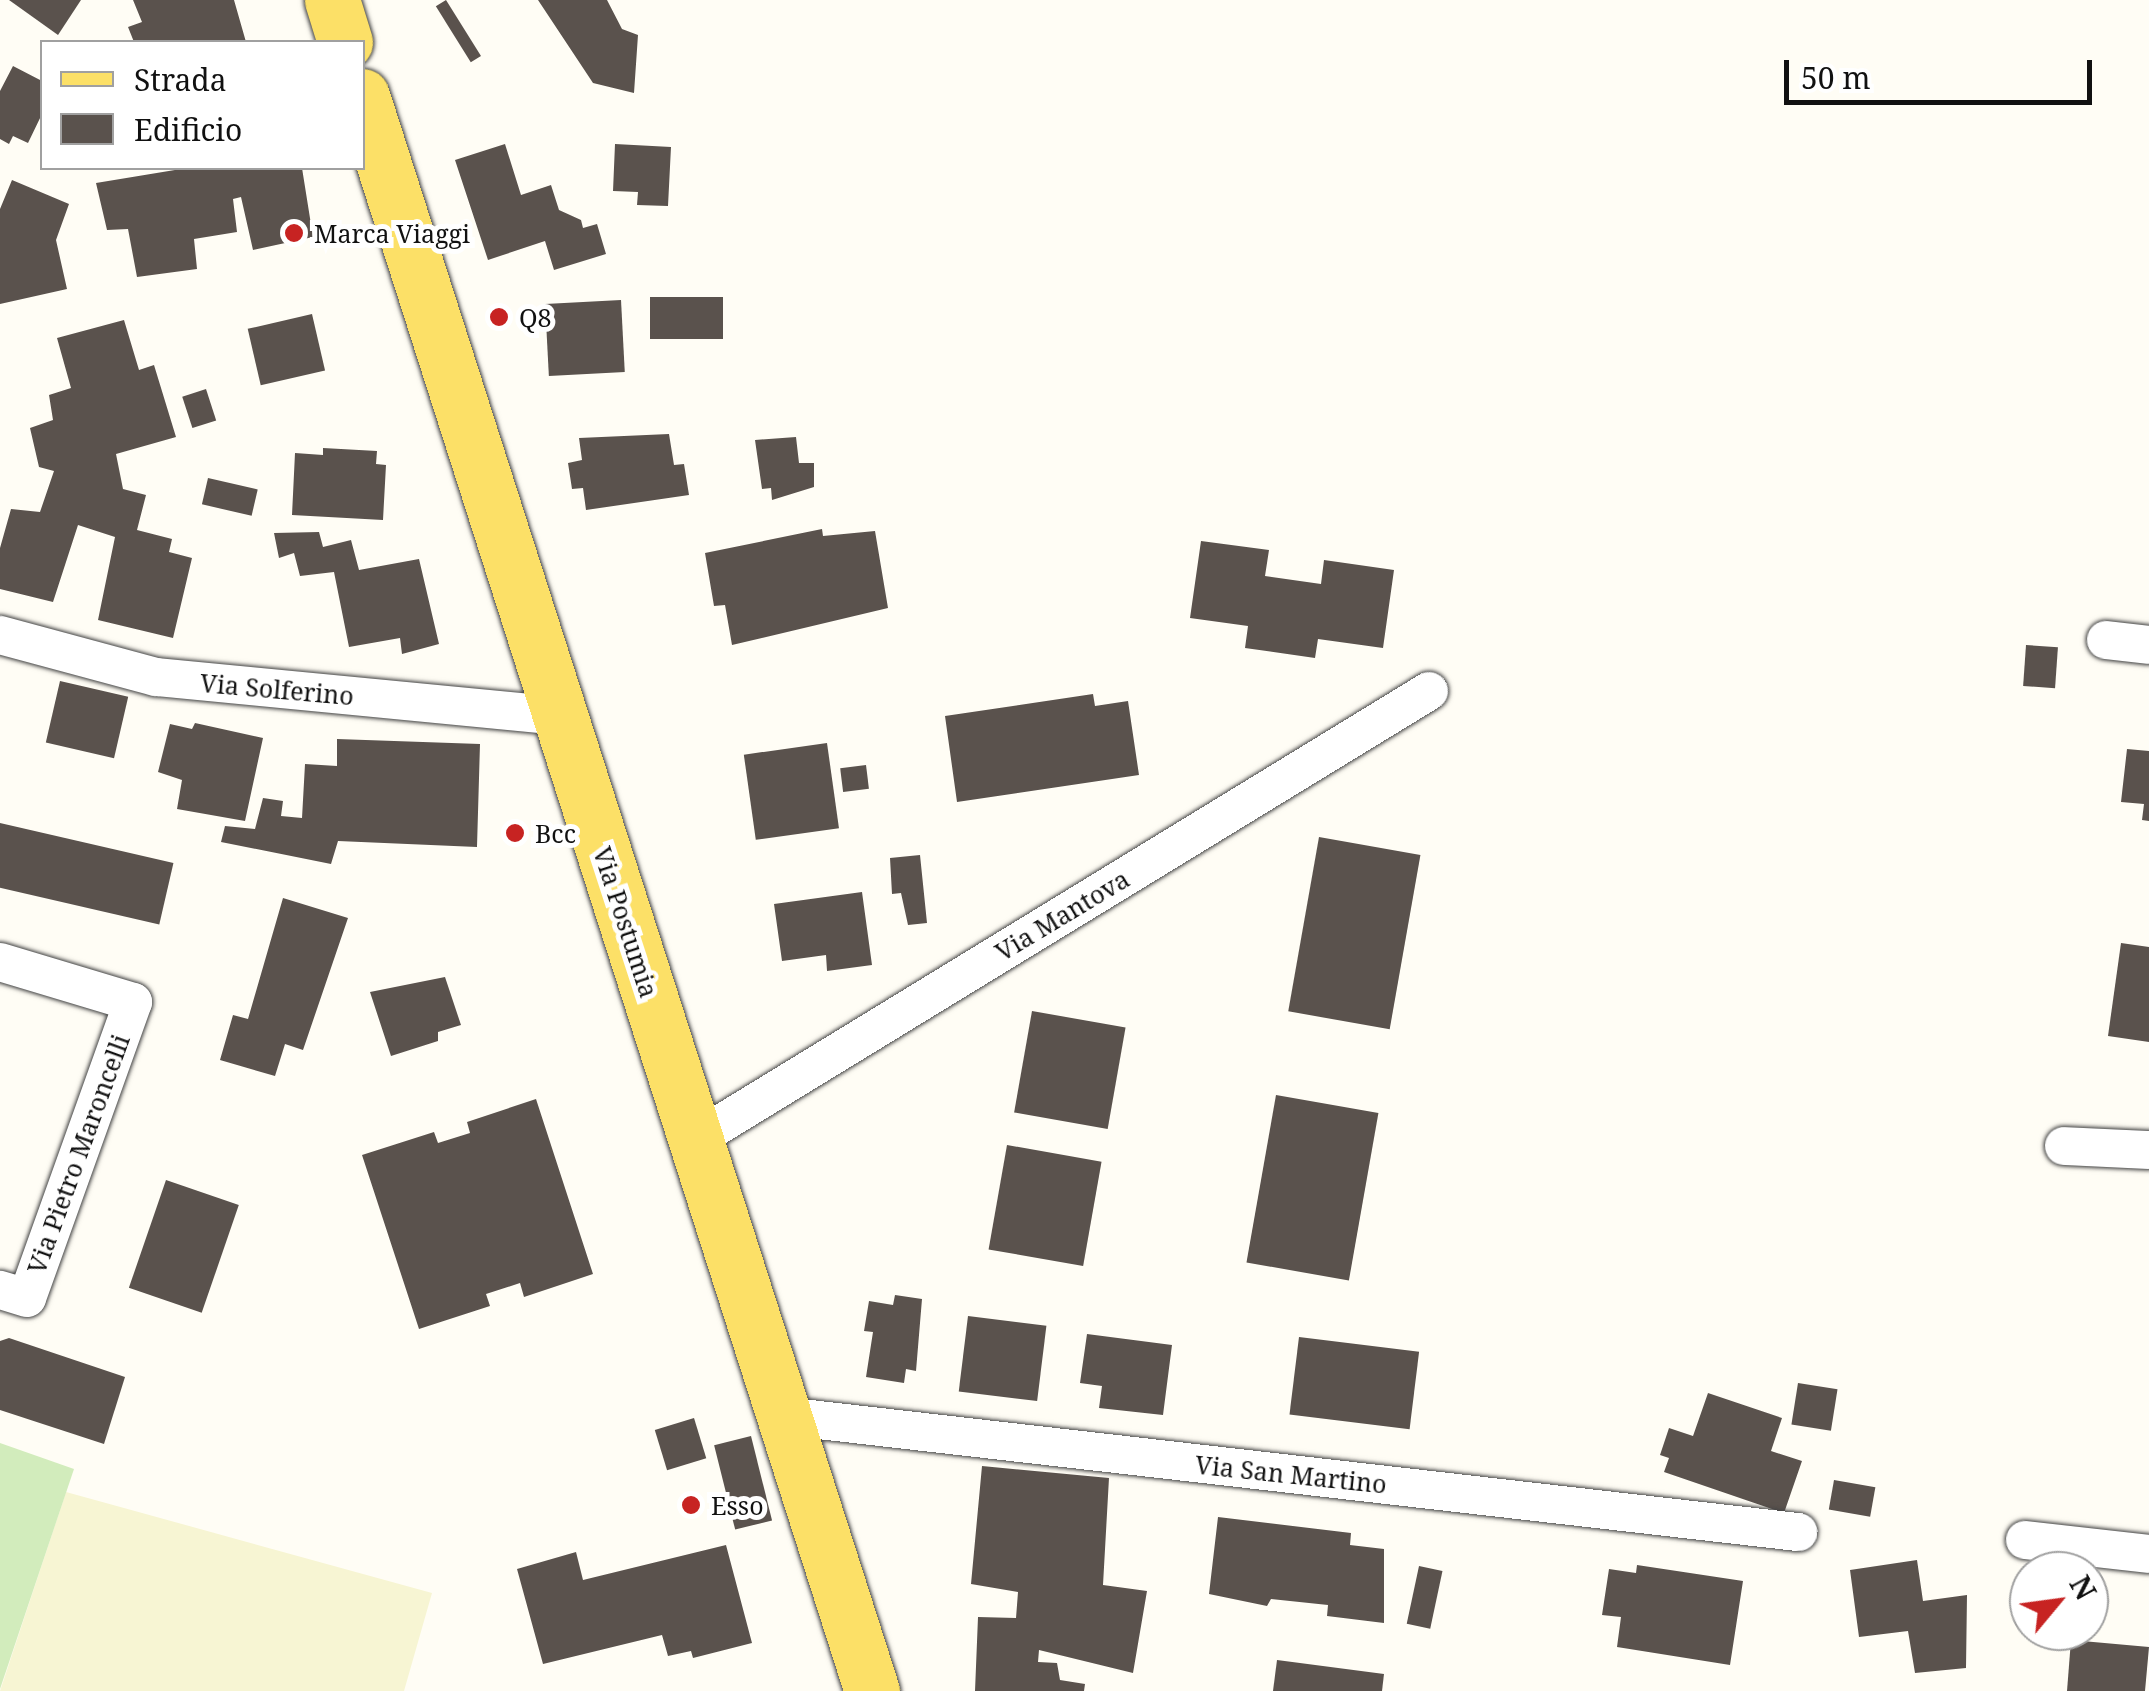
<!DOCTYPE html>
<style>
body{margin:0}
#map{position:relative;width:2149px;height:1691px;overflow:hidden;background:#fffdf5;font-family:"Noto Serif",serif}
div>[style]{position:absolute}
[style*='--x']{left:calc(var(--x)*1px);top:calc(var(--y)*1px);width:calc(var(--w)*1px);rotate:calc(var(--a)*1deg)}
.farmland>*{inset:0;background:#f7f5d3}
.green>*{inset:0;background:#d2ecbc}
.building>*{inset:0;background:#5a524d;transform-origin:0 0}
.roads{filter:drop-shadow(0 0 2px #444) drop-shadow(0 0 2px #444)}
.minor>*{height:38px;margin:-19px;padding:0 19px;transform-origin:19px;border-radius:19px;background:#fff}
.primary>*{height:55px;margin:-27.5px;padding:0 27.5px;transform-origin:27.5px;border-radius:27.5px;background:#fce067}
.dots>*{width:28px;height:28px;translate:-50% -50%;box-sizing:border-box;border:5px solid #fff;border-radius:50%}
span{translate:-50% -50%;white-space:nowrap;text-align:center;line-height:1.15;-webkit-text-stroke:10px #fff;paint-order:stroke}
.poi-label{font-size:25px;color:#111}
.left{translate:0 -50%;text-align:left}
.street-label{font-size:25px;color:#111}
.legend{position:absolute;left:40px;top:40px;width:325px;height:130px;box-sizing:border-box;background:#fff;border:2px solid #a0a0a0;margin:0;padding:12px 18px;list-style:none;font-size:30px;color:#111}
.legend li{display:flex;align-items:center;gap:20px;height:50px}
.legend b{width:50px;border:2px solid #a0a0a0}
.north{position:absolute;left:2009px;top:1551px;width:100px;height:100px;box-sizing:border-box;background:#fff;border:2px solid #a0a0a0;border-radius:50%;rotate:61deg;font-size:28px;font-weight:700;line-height:40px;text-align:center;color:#111}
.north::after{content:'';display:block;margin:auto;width:35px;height:45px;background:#c72322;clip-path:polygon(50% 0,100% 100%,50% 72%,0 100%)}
.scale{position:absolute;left:1784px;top:60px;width:308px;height:45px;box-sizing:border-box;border:5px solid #111;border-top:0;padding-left:12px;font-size:30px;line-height:35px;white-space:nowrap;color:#111;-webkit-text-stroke:8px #fff;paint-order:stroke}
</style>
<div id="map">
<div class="farmland">
<div style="clip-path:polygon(66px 1492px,432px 1593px,404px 1691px,0 1691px)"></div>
</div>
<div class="green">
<div style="clip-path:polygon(0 1443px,74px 1469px,0 1689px)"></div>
</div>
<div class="building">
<div style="clip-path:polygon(9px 0,81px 0,58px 35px)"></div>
<div style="clip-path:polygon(133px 0,234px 0,246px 42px,134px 42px,128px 27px,142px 22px)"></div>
<div style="left:446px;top:0;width:66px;height:12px;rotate:58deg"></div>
<div style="clip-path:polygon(538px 0,607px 0,622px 29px,638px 35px,634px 93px,593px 83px)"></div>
<div style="clip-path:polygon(13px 66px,42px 81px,42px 114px,28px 143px,13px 136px,9px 144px,0 139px,0 91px)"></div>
<div style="clip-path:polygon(505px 144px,521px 195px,551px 185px,559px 210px,581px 220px,583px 228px,597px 224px,606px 254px,554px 270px,545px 241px,488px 260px,455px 160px)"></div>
<div style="clip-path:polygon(615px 144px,671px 147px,668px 206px,637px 205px,638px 192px,613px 191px)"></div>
<div style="clip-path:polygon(187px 168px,302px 168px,313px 237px,253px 250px,241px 197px,233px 199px,237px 232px,194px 239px,197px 269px,137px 277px,128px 229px,107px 230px,96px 183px)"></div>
<div style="clip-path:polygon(12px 180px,69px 204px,56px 240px,67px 289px,0 304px,0 209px)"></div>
<div style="left:723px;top:297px;width:42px;height:73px;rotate:90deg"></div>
<div style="left:621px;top:300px;width:72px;height:76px;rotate:87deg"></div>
<div style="left:312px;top:314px;width:58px;height:66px;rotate:77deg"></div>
<div style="clip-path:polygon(124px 320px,139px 370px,154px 365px,176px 437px,116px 454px,123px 489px,146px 495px,137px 530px,172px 539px,169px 552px,192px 558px,173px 638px,98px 620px,115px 537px,78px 525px,53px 602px,0 589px,0 548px,11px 509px,40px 512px,54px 471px,39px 467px,30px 428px,53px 420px,49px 395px,71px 388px,57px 338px)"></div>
<div style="left:206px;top:389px;width:33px;height:25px;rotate:72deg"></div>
<div style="clip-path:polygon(669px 434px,674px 465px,684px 464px,689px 495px,586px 510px,583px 488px,572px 489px,568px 463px,582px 460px,579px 438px)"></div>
<div style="clip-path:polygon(796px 437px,799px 463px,814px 463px,814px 487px,772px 500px,771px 488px,762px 489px,755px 440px)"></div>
<div style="clip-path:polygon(323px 448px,377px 451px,376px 464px,386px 465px,383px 520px,292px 515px,295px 453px,323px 455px)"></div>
<div style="left:208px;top:478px;width:51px;height:27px;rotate:13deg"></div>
<div style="clip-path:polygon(822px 529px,823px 536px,875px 531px,888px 608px,732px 645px,725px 605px,714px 606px,705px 553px)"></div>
<div style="clip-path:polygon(319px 532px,323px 547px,351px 540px,359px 570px,419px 559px,439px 644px,402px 654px,400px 638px,349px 647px,334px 572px,300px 576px,294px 553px,279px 558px,274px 533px)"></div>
<div style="clip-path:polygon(1201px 541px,1269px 550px,1265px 576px,1321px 584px,1324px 560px,1394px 570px,1383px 648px,1318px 639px,1315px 658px,1245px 648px,1248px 626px,1190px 618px)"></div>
<div style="left:2026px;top:645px;width:32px;height:41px;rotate:4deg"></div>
<div style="left:60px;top:681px;width:70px;height:63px;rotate:13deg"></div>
<div style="clip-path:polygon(1093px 694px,1095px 706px,1128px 701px,1139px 775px,957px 802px,945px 716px)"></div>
<div style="clip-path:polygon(195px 723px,263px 738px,245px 821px,177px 809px,182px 780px,158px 772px,170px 724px,192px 729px)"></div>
<div style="clip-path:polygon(337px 739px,480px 744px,477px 847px,338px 841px,331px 864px,221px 842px,225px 826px,255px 829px,263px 798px,283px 801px,281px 816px,302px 818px,305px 764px,337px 766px)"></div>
<div style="left:827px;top:743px;width:86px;height:84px;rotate:82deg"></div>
<div style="clip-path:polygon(2127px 749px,2149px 751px,2149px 821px,2142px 820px,2144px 804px,2121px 802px)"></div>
<div style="left:866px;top:765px;width:24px;height:26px;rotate:83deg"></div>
<div style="left:0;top:823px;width:178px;height:63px;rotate:13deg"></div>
<div style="left:1319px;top:837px;width:103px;height:177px;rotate:10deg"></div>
<div style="clip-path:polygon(920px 855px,927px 923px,908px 925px,901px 893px,892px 894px,890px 858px)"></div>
<div style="clip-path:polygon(862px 892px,872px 965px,827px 971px,826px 955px,782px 961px,774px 904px)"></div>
<div style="clip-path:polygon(283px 898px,348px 918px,303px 1050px,285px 1044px,275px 1076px,220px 1060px,233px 1015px,248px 1019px)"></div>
<div style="clip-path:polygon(2121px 943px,2149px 947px,2149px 1042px,2108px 1036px)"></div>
<div style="clip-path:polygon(445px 977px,461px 1025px,438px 1032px,438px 1041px,391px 1056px,370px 992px)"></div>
<div style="left:1032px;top:1011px;width:95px;height:103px;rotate:10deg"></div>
<div style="left:1276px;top:1095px;width:104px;height:170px;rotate:10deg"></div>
<div style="clip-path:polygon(536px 1099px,593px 1274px,524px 1297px,520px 1283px,486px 1294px,490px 1306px,419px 1329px,362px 1155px,434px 1132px,438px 1143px,470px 1133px,467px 1122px)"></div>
<div style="left:1007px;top:1145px;width:96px;height:106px;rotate:10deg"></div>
<div style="left:166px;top:1180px;width:77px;height:114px;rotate:19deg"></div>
<div style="clip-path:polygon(895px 1295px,922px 1299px,916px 1371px,906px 1369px,904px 1383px,866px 1377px,873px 1332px,864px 1331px,869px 1301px,893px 1305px)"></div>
<div style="left:968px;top:1316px;width:79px;height:76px;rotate:7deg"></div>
<div style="clip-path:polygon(1087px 1334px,1172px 1345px,1163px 1415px,1099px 1408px,1102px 1386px,1080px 1383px)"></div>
<div style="left:1299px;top:1337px;width:121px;height:78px;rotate:7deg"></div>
<div style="clip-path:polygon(9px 1338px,125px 1377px,104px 1444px,0 1410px,0 1341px)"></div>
<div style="left:1798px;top:1383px;width:40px;height:42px;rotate:9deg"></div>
<div style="clip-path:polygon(1708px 1393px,1782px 1418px,1771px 1451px,1802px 1461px,1784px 1513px,1664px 1472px,1669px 1458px,1660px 1455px,1669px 1428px,1693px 1436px)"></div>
<div style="left:694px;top:1418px;width:42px;height:41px;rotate:73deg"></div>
<div style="left:751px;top:1436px;width:87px;height:38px;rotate:76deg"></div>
<div style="clip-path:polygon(982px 1466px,1109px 1478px,1103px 1585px,1147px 1591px,1133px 1673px,1039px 1650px,1038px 1662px,1057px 1663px,1060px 1680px,1085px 1684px,1084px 1691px,975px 1691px,978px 1617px,1016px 1618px,1018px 1592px,971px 1584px)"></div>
<div style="left:1834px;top:1480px;width:42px;height:30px;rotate:10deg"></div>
<div style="clip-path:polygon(1218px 1517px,1351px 1533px,1350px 1545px,1384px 1549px,1384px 1623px,1327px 1616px,1328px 1605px,1271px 1599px,1267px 1606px,1209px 1594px)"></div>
<div style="clip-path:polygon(726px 1545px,752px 1643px,693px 1658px,691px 1651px,668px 1656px,662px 1635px,543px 1664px,517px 1569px,576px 1552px,583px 1580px)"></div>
<div style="clip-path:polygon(1917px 1560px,1923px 1601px,1967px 1595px,1966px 1668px,1915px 1673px,1908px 1631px,1859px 1637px,1850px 1570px)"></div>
<div style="clip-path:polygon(1637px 1565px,1743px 1581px,1730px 1665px,1617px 1647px,1621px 1617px,1602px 1615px,1609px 1569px,1636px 1573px)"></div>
<div style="left:1419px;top:1566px;width:24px;height:59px;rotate:12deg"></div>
<div style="clip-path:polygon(2071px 1640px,2149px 1647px,2145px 1691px,2067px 1691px)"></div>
<div style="clip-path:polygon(1277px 1660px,1384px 1674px,1382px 1691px,1273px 1691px)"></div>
</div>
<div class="roads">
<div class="minor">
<div style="--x:0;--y:635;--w:162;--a:15.1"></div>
<div style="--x:156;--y:677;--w:406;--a:5.5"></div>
<div style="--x:2106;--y:640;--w:43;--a:6.6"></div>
<div style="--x:0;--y:962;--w:139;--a:16.7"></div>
<div style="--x:133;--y:1002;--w:314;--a:109.7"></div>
<div style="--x:27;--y:1298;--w:28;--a:-163"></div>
<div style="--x:696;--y:1139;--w:859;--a:-31.43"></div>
<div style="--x:2064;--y:1146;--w:85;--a:2.7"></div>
<div style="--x:784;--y:1416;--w:1021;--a:6.53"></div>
<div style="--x:2025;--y:1540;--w:125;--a:6.4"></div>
</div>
<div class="primary">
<div style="--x:332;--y:0;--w:44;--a:72.8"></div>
<div style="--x:362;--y:96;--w:1675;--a:72.27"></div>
</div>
</div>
<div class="dots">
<div style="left:294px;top:233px;background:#c72322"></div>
<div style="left:499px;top:317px;background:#c72322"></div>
<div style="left:515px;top:833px;background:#c72322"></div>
<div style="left:691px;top:1505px;background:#c72322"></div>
</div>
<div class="poi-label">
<span class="left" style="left:314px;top:233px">Marca Viaggi</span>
<span class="left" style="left:519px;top:317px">Q8</span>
<span class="left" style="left:535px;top:833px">Bcc</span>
<span class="left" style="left:711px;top:1505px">Esso</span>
</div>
<div class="street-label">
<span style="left:277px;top:689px;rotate:5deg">Via Solferino</span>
<span style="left:1062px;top:915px;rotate:-31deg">Via Mantova</span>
<span style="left:626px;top:922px;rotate:72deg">Via Postumia</span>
<span style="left:78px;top:1154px;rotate:-70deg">Via Pietro Maroncelli</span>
<span style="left:1291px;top:1474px;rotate:6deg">Via San Martino</span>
</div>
<ul class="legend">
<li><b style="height:12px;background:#fce067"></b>Strada</li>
<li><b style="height:28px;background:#5a524d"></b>Edificio</li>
</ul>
<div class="north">N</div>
<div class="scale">50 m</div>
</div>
